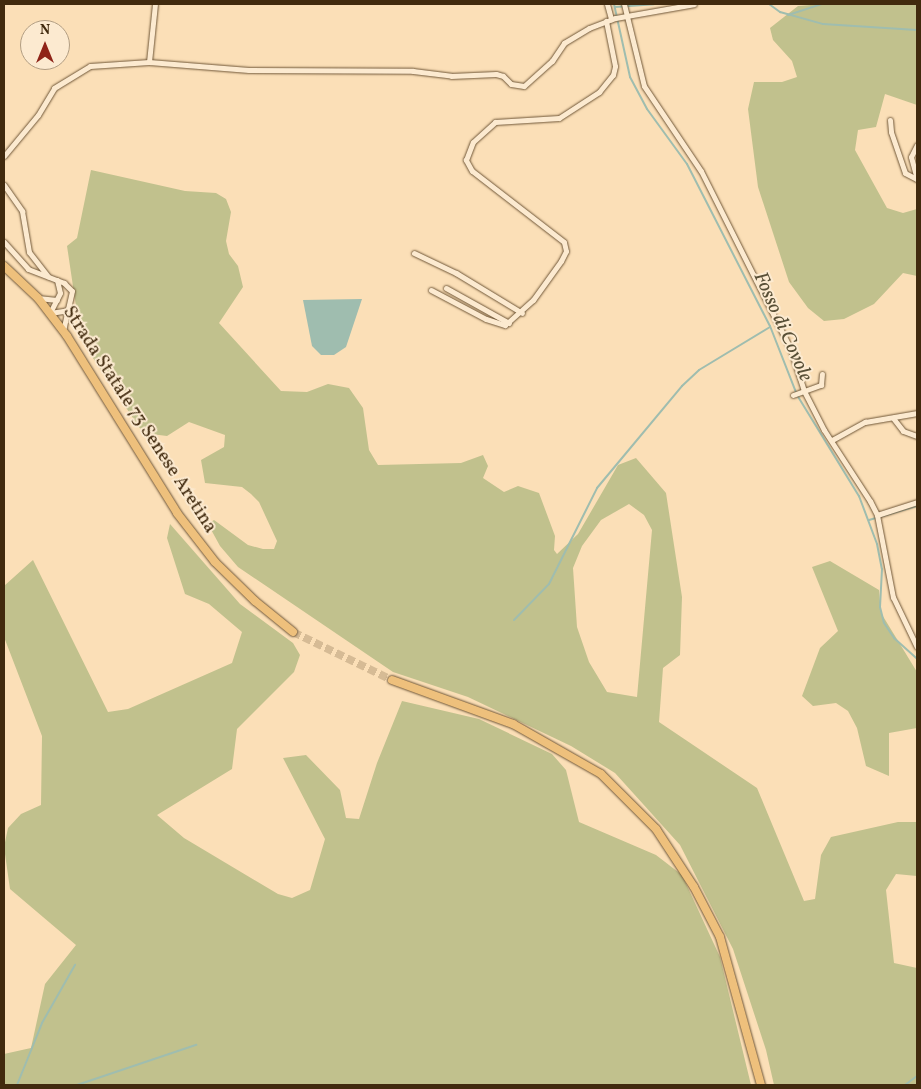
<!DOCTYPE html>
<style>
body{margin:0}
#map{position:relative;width:921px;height:1089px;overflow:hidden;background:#fbdfb7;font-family:Vollkorn,serif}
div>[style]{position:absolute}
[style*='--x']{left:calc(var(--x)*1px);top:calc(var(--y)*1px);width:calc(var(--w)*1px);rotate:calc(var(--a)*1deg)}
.green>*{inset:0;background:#c1c18d}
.water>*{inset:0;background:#9fbdaf}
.stream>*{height:2px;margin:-1px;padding:0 1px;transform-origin:1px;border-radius:1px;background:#9fbdaf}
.primary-tunnel>*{height:8px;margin-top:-4px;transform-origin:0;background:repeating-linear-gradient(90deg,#d6bb95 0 8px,transparent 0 12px)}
.roads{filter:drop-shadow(0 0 1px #705738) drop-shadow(0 0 1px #705738)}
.street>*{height:5px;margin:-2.5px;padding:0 2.5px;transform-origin:2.5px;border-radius:2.5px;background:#fcead0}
.primary>*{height:8px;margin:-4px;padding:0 4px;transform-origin:4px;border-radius:4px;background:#eec07c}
span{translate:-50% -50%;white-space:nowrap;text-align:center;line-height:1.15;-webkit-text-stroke:4px #fcead0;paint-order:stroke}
.street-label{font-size:19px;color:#412a0e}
.water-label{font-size:20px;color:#584f36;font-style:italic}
.frame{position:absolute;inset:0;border:5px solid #412a0e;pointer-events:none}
.north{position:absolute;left:20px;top:20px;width:50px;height:50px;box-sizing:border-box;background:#fcead0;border:1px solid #b19d82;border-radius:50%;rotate:0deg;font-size:14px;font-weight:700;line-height:20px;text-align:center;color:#412a0e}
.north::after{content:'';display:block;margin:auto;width:18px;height:22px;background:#8f2418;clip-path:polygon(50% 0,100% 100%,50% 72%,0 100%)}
</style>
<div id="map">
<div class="green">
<div style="clip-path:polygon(823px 4px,917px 4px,917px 105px,885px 94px,876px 127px,858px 130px,855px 150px,887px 208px,903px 213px,917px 209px,917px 276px,903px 273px,874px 304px,844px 319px,824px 321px,808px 308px,789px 282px,758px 187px,748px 109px,754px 82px,782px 82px,797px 77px,792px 61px,773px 40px,770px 28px,798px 6px)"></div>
<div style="clip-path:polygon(evenodd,91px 170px,185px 191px,216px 193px,226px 199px,231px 212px,226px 241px,229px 254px,238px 266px,243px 287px,219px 323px,281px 391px,307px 392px,328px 384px,349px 388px,363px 408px,369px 450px,378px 465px,461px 463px,483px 455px,488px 466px,483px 478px,504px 492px,518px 486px,539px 493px,555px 536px,554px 550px,557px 554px,578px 534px,618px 465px,636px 458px,666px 493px,682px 597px,680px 655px,663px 668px,659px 722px,757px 788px,804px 901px,815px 899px,821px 855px,831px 837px,898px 822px,917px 822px,917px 876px,896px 874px,886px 890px,894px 963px,917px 968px,917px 1085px,774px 1085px,766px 1050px,733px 949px,680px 845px,615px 773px,571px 746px,468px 697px,393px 672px,238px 567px,220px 546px,208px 524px,214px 520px,248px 545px,263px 549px,274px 549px,277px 541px,259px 502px,251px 494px,242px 487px,205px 483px,201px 460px,224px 447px,225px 435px,189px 422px,167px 436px,143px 433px,81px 340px,67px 246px,77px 238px,91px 170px,629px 504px,644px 515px,652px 530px,637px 697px,607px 692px,589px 662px,577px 627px,573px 568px,582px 546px,601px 520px,629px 504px)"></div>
<div style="clip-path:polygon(170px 524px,240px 604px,293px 643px,300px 655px,294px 672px,237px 729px,232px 769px,157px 815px,184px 838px,278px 894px,292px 898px,310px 890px,325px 839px,283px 758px,306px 755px,340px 790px,346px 818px,359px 819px,377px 763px,402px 701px,479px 719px,552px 754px,566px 770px,579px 822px,656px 855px,682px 875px,720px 957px,751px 1085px,4px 1085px,4px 1054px,31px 1048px,45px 984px,76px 945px,10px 889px,4px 847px,8px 828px,21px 814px,41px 805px,42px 736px,4px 637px,4px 586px,33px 560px,108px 712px,128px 709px,232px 663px,242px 632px,209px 604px,185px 594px,167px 538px)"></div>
<div style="clip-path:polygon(830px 561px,879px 590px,881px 613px,917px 672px,917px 728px,889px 733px,889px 776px,866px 766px,857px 728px,848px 711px,836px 703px,813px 706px,802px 696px,820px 648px,838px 631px,812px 567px)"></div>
</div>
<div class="water">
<div style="clip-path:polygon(362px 299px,346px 347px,334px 355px,321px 355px,312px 346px,303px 300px)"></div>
</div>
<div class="stream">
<div style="--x:614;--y:4;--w:75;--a:77.6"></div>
<div style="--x:630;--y:77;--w:36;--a:62"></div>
<div style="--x:647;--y:109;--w:68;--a:54"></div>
<div style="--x:687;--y:164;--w:182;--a:62.9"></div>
<div style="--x:770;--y:326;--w:74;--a:68.6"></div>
<div style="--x:797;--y:395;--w:119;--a:58.5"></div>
<div style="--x:859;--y:496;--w:51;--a:69.4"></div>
<div style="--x:877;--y:544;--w:25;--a:79"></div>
<div style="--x:882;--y:569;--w:38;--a:93"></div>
<div style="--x:880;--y:607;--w:16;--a:76"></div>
<div style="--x:884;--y:623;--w:18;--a:56"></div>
<div style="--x:894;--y:638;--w:31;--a:42"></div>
<div style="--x:769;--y:4;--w:14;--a:36"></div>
<div style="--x:780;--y:12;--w:45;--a:15.6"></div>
<div style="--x:823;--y:24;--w:94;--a:3.7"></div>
<div style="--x:615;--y:7;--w:39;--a:-4"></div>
<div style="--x:788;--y:15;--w:36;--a:-18"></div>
<div style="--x:869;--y:520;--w:50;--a:-16.3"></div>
<div style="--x:514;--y:620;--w:50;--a:-45.8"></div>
<div style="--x:549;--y:584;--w:107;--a:-63.4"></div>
<div style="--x:597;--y:488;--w:133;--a:-50.2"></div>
<div style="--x:682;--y:386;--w:23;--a:-43"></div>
<div style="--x:699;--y:370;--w:83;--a:-31.2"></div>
<div style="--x:17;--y:1085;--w:67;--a:-68"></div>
<div style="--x:42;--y:1023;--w:67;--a:-60.4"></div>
<div style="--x:77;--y:1085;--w:126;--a:-18.6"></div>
<div style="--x:905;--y:1085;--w:15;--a:-37"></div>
</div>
<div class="primary-tunnel">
<div style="--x:293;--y:632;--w:110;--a:25.9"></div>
</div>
<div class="roads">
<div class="street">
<div style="--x:607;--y:4;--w:16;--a:75"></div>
<div style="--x:624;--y:4;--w:84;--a:76.3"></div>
<div style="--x:644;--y:86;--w:102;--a:56.2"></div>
<div style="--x:701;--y:171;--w:200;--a:63.3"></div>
<div style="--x:791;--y:350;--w:43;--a:72.4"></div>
<div style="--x:804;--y:391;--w:44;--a:62.9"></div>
<div style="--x:824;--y:430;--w:85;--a:57.1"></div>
<div style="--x:870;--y:501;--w:16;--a:63"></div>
<div style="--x:877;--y:515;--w:84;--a:79"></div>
<div style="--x:893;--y:597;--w:55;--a:64.4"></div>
<div style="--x:149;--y:62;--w:58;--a:-84.1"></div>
<div style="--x:890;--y:120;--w:12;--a:85"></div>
<div style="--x:891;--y:132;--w:43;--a:71.1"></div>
<div style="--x:905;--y:173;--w:13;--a:27"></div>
<div style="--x:917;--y:145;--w:13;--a:117"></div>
<div style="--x:911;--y:157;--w:23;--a:75"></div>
<div style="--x:4;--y:156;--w:53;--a:-50.3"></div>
<div style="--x:38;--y:115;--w:31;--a:-59"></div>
<div style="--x:54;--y:88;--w:42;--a:-31.4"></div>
<div style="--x:90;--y:66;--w:59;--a:-3.9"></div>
<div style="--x:149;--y:62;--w:100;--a:4.6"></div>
<div style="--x:249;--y:70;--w:164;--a:0.3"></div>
<div style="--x:413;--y:71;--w:38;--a:7"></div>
<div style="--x:451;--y:76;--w:45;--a:-2.5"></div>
<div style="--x:496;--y:74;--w:7;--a:16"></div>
<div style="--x:503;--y:76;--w:11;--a:45"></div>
<div style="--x:511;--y:84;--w:13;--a:9"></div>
<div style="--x:524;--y:86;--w:38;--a:-42"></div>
<div style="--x:552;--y:61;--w:22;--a:-56"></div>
<div style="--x:564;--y:43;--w:29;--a:-31"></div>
<div style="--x:589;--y:28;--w:28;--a:-21"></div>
<div style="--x:615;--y:18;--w:80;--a:-10"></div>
<div style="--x:4;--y:185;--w:32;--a:55"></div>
<div style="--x:22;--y:211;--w:42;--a:80.3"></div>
<div style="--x:29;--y:252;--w:31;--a:52"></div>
<div style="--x:4;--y:242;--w:36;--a:48"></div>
<div style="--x:28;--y:269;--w:39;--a:21"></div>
<div style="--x:64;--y:283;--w:11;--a:45"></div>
<div style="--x:72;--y:291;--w:41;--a:102.7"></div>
<div style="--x:414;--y:253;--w:47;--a:25.5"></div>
<div style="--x:456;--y:273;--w:77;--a:31.2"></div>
<div style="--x:57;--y:280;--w:13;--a:77"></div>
<div style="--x:60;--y:293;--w:22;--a:117"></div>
<div style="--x:50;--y:313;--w:18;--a:-9"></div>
<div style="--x:446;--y:288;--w:72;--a:29.1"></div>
<div style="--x:431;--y:290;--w:62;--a:27.8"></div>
<div style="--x:486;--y:319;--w:20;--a:18"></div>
<div style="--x:505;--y:325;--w:38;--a:-42"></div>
<div style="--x:533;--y:300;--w:48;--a:-54.3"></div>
<div style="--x:561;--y:261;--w:11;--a:-63"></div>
<div style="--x:566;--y:251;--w:9;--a:-103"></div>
<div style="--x:564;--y:242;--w:116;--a:-142.3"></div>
<div style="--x:472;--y:171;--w:13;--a:-119"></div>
<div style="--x:466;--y:160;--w:19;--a:-69"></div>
<div style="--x:473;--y:142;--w:30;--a:-42"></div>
<div style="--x:495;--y:122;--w:64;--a:-3.6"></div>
<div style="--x:559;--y:118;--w:48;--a:-33"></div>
<div style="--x:599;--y:92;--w:22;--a:-51"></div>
<div style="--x:613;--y:75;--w:9;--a:-77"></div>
<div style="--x:615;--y:66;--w:46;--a:-101.3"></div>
<div style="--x:38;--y:298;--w:19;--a:6"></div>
<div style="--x:793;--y:395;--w:30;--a:-20"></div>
<div style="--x:821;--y:385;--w:11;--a:-85"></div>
<div style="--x:893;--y:418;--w:16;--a:52"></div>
<div style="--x:903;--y:431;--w:15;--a:20"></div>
<div style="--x:832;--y:440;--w:38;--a:-29"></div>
<div style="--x:865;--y:422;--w:53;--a:-9.8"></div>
<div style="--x:877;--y:515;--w:42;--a:-18"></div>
</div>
<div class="primary">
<div style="--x:4;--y:266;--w:47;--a:43.3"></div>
<div style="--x:38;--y:298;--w:48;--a:52.7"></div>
<div style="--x:67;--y:336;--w:208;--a:58.1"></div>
<div style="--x:177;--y:513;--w:62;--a:52.2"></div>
<div style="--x:215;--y:562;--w:56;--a:44.3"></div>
<div style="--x:255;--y:601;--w:49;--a:39.2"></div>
<div style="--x:392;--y:680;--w:129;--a:20"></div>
<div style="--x:513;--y:724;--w:101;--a:29.6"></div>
<div style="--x:601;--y:774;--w:78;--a:45"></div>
<div style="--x:656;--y:829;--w:69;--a:56.8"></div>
<div style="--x:694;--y:887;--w:56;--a:62.5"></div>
<div style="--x:720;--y:937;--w:154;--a:74.5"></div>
</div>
</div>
<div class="street-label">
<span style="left:139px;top:420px;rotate:57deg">Strada Statale 73 Senese Aretina</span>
</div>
<div class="water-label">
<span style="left:782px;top:327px;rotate:66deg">Fosso di Covole</span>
</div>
<div class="frame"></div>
<div class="north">N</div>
</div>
